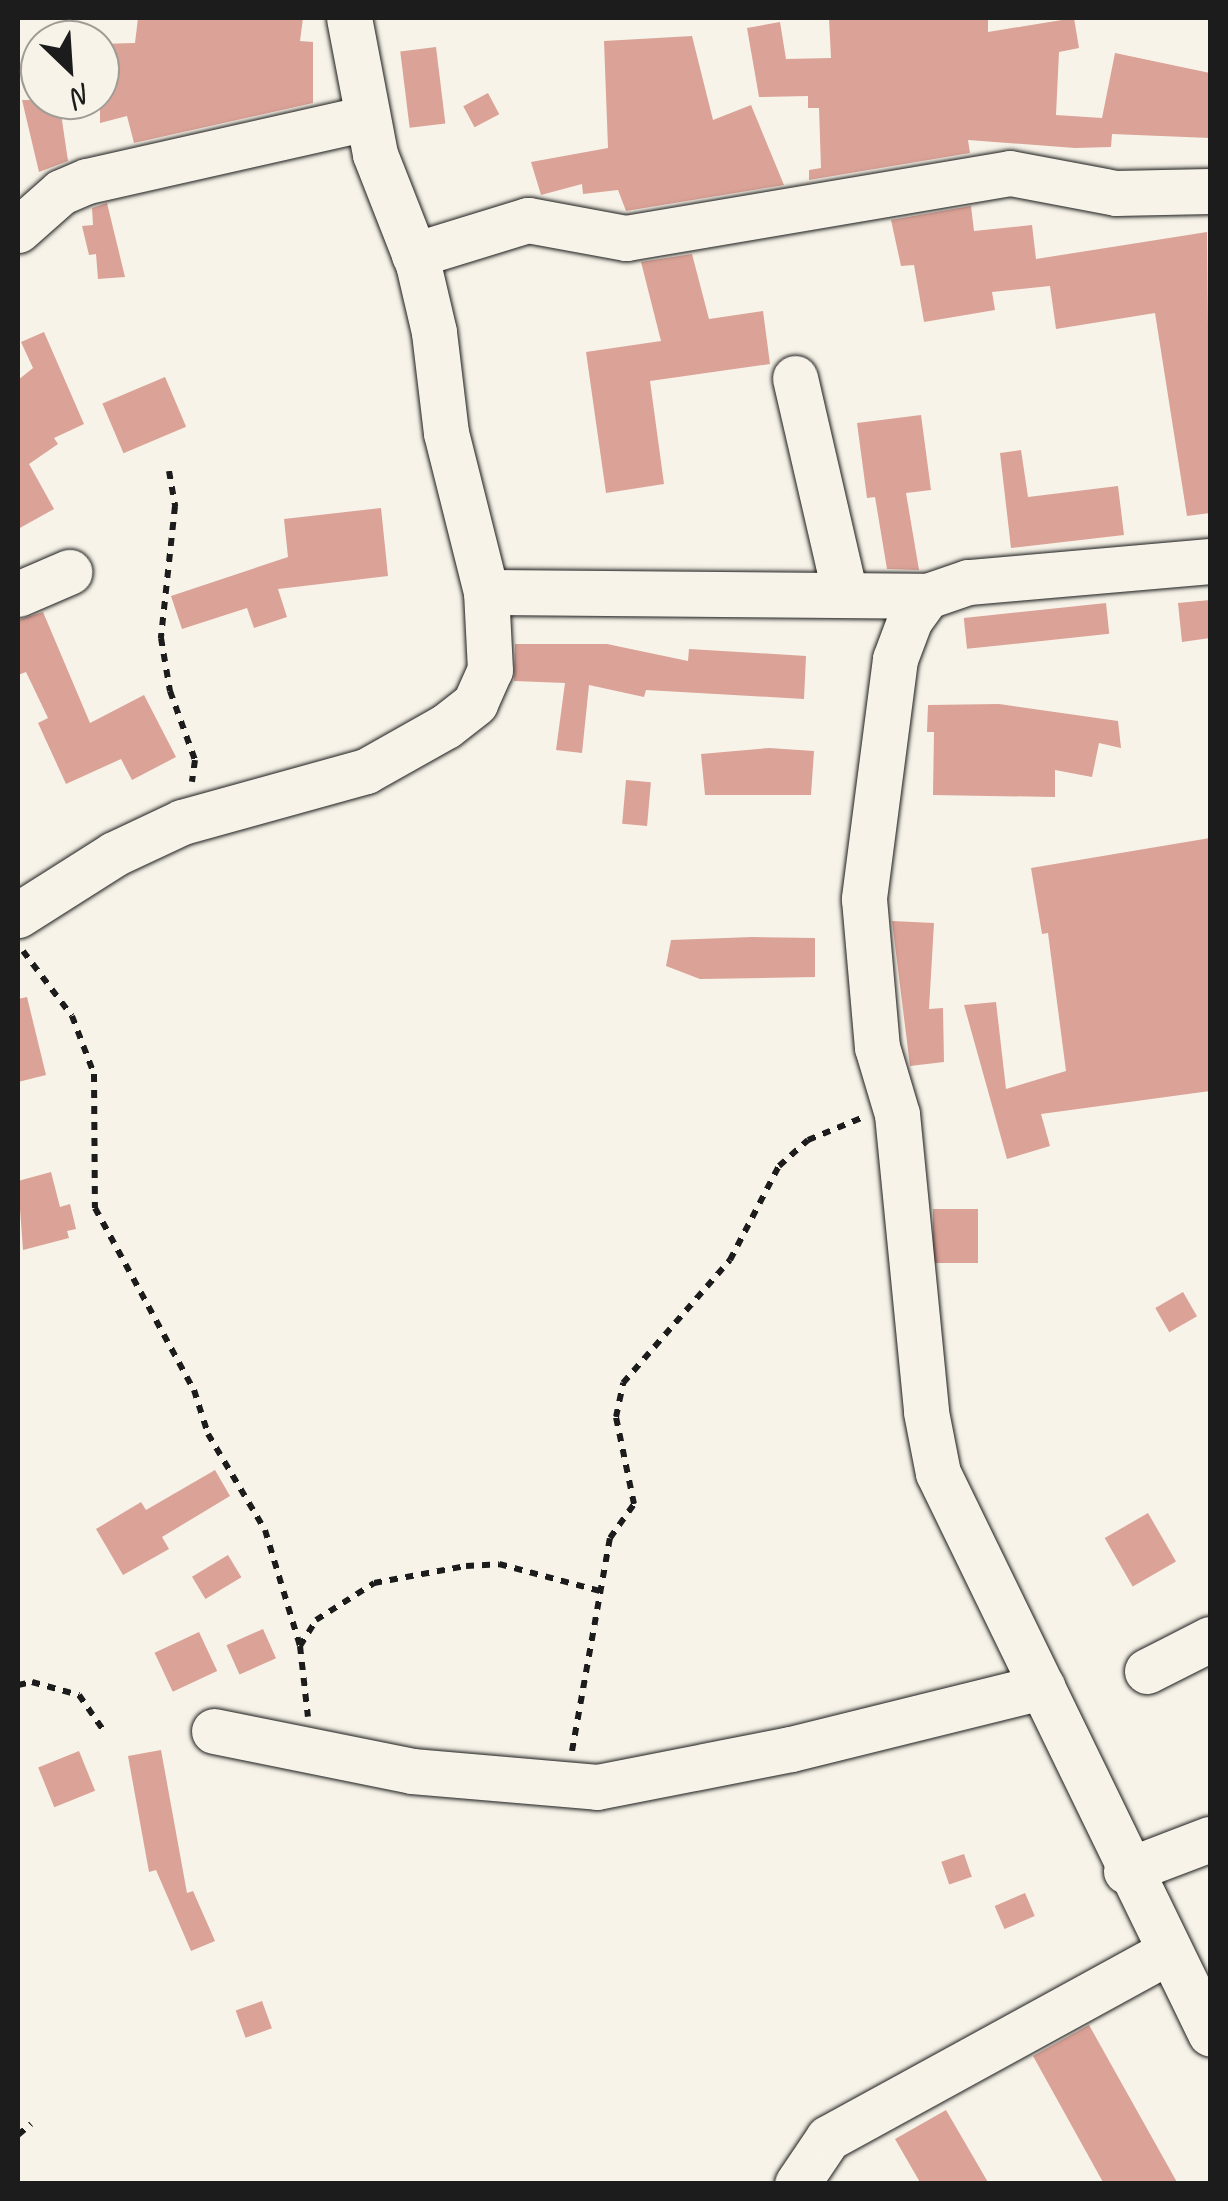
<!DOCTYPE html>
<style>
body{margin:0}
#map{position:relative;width:1228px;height:2201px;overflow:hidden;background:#f7f3e8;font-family:Caveat,sans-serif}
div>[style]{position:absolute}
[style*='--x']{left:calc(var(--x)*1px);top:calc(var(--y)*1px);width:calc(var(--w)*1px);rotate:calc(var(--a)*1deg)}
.building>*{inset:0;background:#dba297;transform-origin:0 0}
.path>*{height:6px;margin-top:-3px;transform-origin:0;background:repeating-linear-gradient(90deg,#1c1c1c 0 8px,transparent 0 16px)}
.roads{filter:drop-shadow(0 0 2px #1c1c1c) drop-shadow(0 0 2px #1c1c1c)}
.minor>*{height:45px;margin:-22.5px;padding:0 22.5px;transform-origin:22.5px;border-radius:22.5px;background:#f7f3e8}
span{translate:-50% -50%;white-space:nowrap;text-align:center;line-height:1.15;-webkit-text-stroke:8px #f7f3e8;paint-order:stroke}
.frame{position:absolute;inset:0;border:20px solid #1c1c1c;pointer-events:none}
.north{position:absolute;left:20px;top:20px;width:100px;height:100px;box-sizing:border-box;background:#f7f3e8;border:2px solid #9f9d96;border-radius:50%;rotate:155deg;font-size:28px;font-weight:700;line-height:40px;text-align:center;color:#1c1c1c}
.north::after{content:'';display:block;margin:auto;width:35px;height:45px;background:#1c1c1c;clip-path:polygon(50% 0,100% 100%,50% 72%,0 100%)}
</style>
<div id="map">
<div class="building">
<div style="clip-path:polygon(138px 18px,303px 18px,300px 41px,313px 42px,313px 103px,134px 143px,127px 116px,100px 123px,100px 44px,135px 43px)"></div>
<div style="clip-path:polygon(829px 18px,988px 18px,988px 32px,1074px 18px,1079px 48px,1059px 52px,1056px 115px,1102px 118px,1115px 53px,1210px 73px,1210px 138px,1112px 134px,1111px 147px,1075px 148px,968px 140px,970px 153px,809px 180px,809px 170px,821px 168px,819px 108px,808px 108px,808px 96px,759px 97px,747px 28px,780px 22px,786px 59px,831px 58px)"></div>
<div style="clip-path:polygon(692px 36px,713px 120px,751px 105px,784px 185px,626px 211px,618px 190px,583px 194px,582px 184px,541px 195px,531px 162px,608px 148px,604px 41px)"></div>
<div style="left:436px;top:47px;width:77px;height:36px;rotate:83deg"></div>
<div style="left:488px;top:93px;width:24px;height:28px;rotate:62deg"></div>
<div style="clip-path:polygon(22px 100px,59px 100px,68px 161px,39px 172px)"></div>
<div style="clip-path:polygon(107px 203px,125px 277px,98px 279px,96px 254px,89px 255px,82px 226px,93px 225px,92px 208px)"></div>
<div style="clip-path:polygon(971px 206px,974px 231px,1032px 225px,1036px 259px,1207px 232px,1210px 513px,1187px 516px,1155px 313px,1056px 329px,1050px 286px,992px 292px,995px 310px,924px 322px,914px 265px,901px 266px,891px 220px)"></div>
<div style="clip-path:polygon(692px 254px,709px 319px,763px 311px,770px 364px,650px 381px,664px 484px,606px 493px,586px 352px,661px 341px,641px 262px)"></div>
<div style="clip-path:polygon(44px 332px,84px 424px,54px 438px,58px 444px,29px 464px,54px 509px,18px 529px,18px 380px,33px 368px,21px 342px)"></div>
<div style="left:165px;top:377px;width:54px;height:68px;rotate:67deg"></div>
<div style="clip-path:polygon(921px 415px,931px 490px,906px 493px,919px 570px,887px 569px,875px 497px,867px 498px,857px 423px)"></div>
<div style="clip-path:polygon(1021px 450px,1028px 497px,1118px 486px,1124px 535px,1011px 548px,1000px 453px)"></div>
<div style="clip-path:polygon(381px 508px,388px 576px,278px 589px,287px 617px,254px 628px,247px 608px,182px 629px,171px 596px,288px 557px,284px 519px)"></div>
<div style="clip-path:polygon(1210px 600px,1210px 638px,1182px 642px,1178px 603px)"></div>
<div style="left:1106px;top:603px;width:31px;height:143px;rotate:84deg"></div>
<div style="clip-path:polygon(43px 612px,90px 723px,144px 695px,176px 757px,132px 780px,121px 759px,66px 784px,38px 723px,48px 718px,26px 672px,18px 675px,18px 620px)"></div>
<div style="clip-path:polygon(515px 644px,607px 644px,688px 661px,689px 649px,806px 656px,804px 699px,646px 690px,644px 697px,589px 685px,582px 753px,556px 750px,565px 683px,514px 681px)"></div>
<div style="clip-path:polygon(999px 704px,1118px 721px,1121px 748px,1099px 743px,1092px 777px,1055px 770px,1055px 797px,933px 795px,934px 732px,927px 732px,928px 705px)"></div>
<div style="clip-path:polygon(769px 748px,814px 751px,811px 795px,705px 795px,701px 754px)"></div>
<div style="left:626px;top:780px;width:25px;height:44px;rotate:5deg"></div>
<div style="clip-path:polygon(1210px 838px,1210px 1091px,1041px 1114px,1050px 1146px,1007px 1159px,964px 1005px,996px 1002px,1006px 1089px,1066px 1071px,1048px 933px,1042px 934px,1031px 868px)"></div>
<div style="clip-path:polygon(892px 921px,934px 923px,929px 1009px,943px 1008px,944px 1062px,910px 1066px)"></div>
<div style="clip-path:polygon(752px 937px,815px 938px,815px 977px,700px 979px,666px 966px,671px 940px)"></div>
<div style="clip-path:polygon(27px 997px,46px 1075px,18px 1082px,18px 999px)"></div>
<div style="clip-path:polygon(51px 1172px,60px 1207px,70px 1204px,76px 1229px,67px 1231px,69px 1238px,23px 1250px,18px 1181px)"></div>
<div style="left:933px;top:1209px;width:45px;height:54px"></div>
<div style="left:1183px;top:1292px;width:28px;height:32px;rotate:60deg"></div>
<div style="clip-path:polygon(215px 1470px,230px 1496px,162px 1537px,169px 1549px,123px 1575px,96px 1529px,141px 1502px,146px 1510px)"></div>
<div style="left:1148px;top:1513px;width:56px;height:50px;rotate:60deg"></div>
<div style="left:228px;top:1555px;width:26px;height:42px;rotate:59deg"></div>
<div style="left:263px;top:1629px;width:32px;height:40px;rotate:66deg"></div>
<div style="left:199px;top:1632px;width:43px;height:49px;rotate:65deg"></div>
<div style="clip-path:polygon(161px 1750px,187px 1893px,193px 1891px,215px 1941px,191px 1951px,156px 1870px,149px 1872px,128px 1756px)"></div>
<div style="left:79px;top:1751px;width:43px;height:44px;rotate:68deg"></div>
<div style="left:964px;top:1854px;width:24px;height:24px;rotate:71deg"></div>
<div style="left:1025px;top:1893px;width:25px;height:33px;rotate:67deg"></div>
<div style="left:262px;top:2001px;width:29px;height:28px;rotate:70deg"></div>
<div style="clip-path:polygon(1089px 2025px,1178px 2184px,1104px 2184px,1033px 2056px)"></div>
<div style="clip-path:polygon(946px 2110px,989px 2184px,921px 2184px,895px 2139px)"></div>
</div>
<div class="path">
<div style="--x:169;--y:471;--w:36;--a:80"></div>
<div style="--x:175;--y:506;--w:133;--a:96.1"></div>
<div style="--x:161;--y:638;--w:54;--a:80.4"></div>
<div style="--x:170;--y:691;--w:73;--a:70.1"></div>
<div style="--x:195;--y:760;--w:22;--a:98"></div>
<div style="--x:23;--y:951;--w:81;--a:53"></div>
<div style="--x:72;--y:1016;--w:62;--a:69.2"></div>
<div style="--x:94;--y:1074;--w:134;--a:89.6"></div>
<div style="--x:95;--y:1208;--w:207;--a:61.5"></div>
<div style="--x:194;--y:1390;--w:46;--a:72.3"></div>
<div style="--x:208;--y:1434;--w:112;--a:59.3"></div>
<div style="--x:265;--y:1530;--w:121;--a:73.2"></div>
<div style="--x:300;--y:1646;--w:71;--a:83.6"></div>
<div style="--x:300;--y:1646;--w:31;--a:-58"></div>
<div style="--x:316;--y:1620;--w:69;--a:-32.5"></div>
<div style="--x:374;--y:1583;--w:94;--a:-10.5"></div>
<div style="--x:466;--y:1566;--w:33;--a:-3"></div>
<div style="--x:499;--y:1564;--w:105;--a:15"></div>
<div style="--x:18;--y:1685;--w:14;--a:-12"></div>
<div style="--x:32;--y:1682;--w:49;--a:15.5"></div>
<div style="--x:79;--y:1695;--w:47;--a:55.3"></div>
<div style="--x:572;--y:1751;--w:216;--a:-79.9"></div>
<div style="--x:610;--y:1538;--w:42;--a:-54.8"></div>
<div style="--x:634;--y:1504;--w:89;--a:-101.7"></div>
<div style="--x:616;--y:1417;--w:35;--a:-78"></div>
<div style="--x:623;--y:1383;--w:163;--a:-49"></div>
<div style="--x:730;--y:1260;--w:106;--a:-62.5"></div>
<div style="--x:779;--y:1166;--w:39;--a:-42"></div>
<div style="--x:808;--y:1140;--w:57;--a:-22.5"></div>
<div style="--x:18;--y:2135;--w:17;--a:-40"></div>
</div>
<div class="roads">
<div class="minor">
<div style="--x:18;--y:230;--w:57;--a:-41.5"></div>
<div style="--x:61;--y:192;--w:28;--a:-23"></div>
<div style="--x:87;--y:181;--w:287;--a:-12.7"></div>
<div style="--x:414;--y:255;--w:119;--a:-17.1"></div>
<div style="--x:528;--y:220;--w:100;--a:10.4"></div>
<div style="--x:626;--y:238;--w:389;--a:-9.6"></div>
<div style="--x:1010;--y:173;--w:108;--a:10.7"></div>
<div style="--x:1116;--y:193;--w:94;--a:-1.2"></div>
<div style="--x:795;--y:378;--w:222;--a:77"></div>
<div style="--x:1210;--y:561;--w:243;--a:175"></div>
<div style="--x:968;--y:582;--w:43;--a:161.1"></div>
<div style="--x:927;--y:596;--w:29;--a:126"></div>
<div style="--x:910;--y:619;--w:43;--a:110.6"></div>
<div style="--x:895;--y:659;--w:242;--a:97.4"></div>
<div style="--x:864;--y:899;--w:149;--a:85"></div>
<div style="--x:877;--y:1047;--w:70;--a:73.4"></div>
<div style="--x:897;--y:1114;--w:299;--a:84.4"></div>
<div style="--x:926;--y:1412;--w:62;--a:78.9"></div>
<div style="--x:938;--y:1473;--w:623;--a:64.09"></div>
<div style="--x:486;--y:592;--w:441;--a:0.5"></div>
<div style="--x:18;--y:594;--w:56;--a:-23.3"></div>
<div style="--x:18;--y:915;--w:114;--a:-32.4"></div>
<div style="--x:114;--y:854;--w:75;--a:-25.2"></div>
<div style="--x:182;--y:822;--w:191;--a:-15.5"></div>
<div style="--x:366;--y:771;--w:92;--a:-29.4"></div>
<div style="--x:446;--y:726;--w:37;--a:-38"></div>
<div style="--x:475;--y:703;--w:36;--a:-66"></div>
<div style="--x:490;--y:670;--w:78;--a:-92.9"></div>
<div style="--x:486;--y:592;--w:164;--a:-104.1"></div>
<div style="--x:446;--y:433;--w:102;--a:-96.8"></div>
<div style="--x:434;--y:332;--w:70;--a:-103.2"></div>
<div style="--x:418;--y:264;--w:118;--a:-111.4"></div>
<div style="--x:375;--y:154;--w:138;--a:-100.8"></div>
<div style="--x:1147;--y:1671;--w:71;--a:-26.9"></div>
<div style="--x:214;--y:1731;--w:202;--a:11.4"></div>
<div style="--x:412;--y:1771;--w:186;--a:4.9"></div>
<div style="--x:597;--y:1787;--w:198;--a:-11.1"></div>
<div style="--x:791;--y:1749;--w:259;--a:-13.9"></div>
<div style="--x:1126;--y:1871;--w:90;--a:-20.9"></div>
<div style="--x:797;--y:2184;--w:55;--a:-56"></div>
<div style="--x:828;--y:2138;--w:388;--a:-28.7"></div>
</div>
</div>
<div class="frame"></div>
<div class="north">N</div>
</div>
